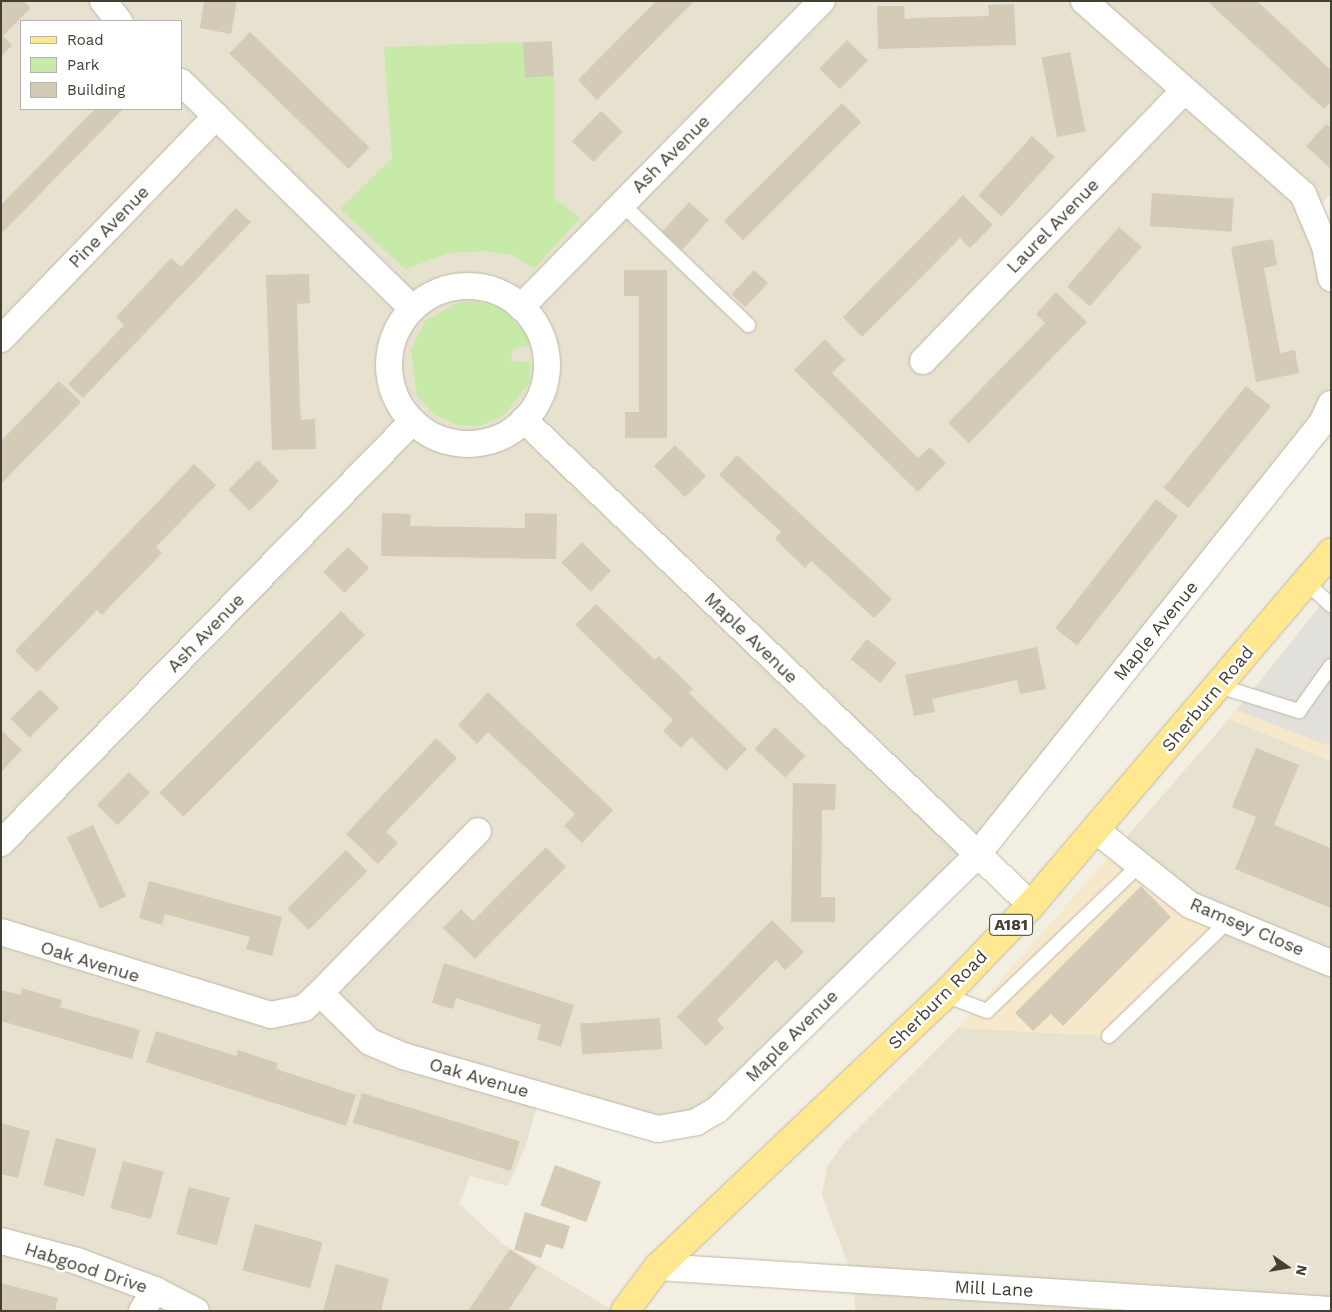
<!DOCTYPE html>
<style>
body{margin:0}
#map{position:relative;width:1332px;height:1312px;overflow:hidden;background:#f2efe2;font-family:"Work Sans",sans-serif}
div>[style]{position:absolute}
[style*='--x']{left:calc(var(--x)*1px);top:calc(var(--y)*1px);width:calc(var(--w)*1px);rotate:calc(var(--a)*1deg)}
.residential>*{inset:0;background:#e7e1d0}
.commercial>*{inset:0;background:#f6e8cb}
.green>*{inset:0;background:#c7eaa8}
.parking>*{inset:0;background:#e2e0db}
.building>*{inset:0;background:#d4cbb7;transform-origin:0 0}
.roads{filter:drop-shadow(0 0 1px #beb7a5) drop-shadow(0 0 1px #beb7a5)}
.service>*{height:14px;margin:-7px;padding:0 7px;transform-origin:7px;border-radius:7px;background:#fff}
.minor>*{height:26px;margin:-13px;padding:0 13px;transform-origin:13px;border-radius:13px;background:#fff}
.minor>.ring{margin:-13px;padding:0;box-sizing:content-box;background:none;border:26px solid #fff;border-radius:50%}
.primary>*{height:28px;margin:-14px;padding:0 14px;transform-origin:14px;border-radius:14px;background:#ffe88f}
span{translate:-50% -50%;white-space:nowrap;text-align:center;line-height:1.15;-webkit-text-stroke:5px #fff;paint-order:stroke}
.shield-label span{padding:1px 4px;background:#fff;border:1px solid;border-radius:4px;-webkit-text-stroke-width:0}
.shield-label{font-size:16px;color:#443f33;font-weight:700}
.street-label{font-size:18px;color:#443f33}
.frame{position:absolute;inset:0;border:2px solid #443f33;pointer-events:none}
.legend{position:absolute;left:20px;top:20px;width:162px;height:90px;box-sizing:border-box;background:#fff;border:1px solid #b4b2ad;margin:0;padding:6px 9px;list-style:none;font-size:15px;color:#443f33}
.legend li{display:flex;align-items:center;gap:10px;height:25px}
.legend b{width:25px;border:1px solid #b4b2ad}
.north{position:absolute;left:1262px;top:1242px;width:50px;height:50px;-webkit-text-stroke:4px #fff;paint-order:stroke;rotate:103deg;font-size:14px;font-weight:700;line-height:20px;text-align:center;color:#443f33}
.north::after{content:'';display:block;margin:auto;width:18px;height:22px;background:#443f33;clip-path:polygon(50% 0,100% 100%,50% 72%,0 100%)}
</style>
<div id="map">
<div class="residential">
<div style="clip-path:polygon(evenodd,1px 1px,1331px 1px,1331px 194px,1313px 212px,1331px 278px,1331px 404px,977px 855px,696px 1122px,540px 1095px,526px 1145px,508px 1186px,470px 1176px,459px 1204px,503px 1244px,614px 1311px,1px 1311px,1px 1px,21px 21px,181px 21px,181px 109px,21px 109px,21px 21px)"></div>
<div style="clip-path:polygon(1229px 719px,1331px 761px,1331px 1311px,855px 1311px,854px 1281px,822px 1195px,827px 1167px,843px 1144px,958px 1028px,1109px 1036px,1117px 848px)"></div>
</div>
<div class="commercial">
<div style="clip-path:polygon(1331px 592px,1331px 761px,1229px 719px)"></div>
<div style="clip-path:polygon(1117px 848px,1227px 922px,1109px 1036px,958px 1028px)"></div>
</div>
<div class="green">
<div style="clip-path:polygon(523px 42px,554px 76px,554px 198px,580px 218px,534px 269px,512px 255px,485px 251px,449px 253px,405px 269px,340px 209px,392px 158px,384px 47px)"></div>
<div style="clip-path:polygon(474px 301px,501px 307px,527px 335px,531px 345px,513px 349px,511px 361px,531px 362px,529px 383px,504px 415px,480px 426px,456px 425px,434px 414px,417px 396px,411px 350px,425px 321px,457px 303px)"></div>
</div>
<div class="parking">
<div style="clip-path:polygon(1331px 592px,1331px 742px,1329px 746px,1237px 710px)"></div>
</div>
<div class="building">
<div style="clip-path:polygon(1px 1px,24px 1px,31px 8px,3px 36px,12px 45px,1px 57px)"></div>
<div style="clip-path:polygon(204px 1px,237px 1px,231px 34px,200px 28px)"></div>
<div style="clip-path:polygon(656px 1px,694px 1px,597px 100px,578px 80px)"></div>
<div style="clip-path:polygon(1207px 1px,1257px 1px,1331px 70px,1331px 102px,1324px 109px)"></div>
<div style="clip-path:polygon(1014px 4px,1016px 45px,878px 49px,877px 6px,904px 6px,905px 19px,912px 18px,989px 16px,988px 5px)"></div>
<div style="left:250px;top:32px;width:166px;height:30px;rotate:44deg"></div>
<div style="left:847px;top:40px;width:29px;height:40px;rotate:44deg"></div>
<div style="left:552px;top:41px;width:35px;height:29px;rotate:87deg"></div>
<div style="left:1070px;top:52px;width:81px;height:29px;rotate:79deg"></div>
<div style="left:842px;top:103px;width:27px;height:167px;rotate:45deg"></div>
<div style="clip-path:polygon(95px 109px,123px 109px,1px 234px,1px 205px)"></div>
<div style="left:601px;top:111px;width:30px;height:42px;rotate:44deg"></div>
<div style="clip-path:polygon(1326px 124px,1331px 128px,1331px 169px,1306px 146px)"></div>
<div style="left:1032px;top:136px;width:31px;height:80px;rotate:42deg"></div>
<div style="left:1152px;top:193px;width:82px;height:33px;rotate:4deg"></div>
<div style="clip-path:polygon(963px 195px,993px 225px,970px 248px,960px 238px,862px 337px,843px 317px)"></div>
<div style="left:689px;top:202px;width:27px;height:40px;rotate:42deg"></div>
<div style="clip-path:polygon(236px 208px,251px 222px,83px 398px,68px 384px,124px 325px,116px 317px,171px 258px,181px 267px)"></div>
<div style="left:1119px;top:227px;width:30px;height:79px;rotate:41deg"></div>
<div style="clip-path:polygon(1273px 239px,1277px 265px,1264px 268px,1278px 342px,1280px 353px,1295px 350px,1299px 373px,1256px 382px,1231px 247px)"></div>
<div style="clip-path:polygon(624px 270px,667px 270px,667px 438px,625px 438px,625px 412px,639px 412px,639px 296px,624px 296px)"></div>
<div style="left:754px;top:270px;width:19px;height:33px;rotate:43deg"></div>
<div style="clip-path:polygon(309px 274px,310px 303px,297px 304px,300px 406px,301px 420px,315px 419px,316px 449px,272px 450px,266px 275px)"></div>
<div style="clip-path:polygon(1056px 292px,1087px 322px,969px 443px,948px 423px,1045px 323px,1036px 314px)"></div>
<div style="clip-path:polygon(825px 339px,845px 360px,832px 373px,918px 458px,930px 447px,946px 463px,918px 492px,794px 370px)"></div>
<div style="clip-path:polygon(59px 381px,81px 402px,1px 484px,1px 441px)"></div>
<div style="left:1246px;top:386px;width:32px;height:131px;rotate:39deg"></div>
<div style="left:675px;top:445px;width:44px;height:30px;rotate:45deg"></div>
<div style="clip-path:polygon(737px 455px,892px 599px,874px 618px,811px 561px,805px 568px,775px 539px,781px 532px,719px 475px)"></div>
<div style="left:258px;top:460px;width:30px;height:42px;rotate:45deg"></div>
<div style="clip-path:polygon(194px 464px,216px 485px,156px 547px,162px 553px,102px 615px,97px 610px,37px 672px,15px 651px)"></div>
<div style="left:1156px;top:499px;width:28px;height:164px;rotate:38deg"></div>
<div style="clip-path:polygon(382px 513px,411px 514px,410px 526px,525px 528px,525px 513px,557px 514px,556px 559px,381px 556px)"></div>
<div style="left:582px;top:542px;width:41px;height:29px;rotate:45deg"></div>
<div style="left:348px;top:547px;width:30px;height:35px;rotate:45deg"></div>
<div style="clip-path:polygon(596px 604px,655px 660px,659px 656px,693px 689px,689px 693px,747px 749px,726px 771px,691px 737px,681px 748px,663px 731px,673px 720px,575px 625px)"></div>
<div style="left:341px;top:611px;width:34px;height:257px;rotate:45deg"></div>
<div style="left:867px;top:639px;width:38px;height:26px;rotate:39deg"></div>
<div style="clip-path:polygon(1037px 647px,1046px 689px,1020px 694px,1017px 680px,932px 699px,935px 712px,914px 716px,905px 675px)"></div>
<div style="left:40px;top:689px;width:27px;height:42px;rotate:45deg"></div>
<div style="clip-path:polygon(488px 692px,613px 810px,582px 843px,564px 826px,575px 814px,488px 732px,477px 744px,458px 725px)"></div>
<div style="left:775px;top:727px;width:42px;height:30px;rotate:43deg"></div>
<div style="clip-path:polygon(1px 730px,22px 750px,1px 772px)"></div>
<div style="clip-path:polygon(436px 738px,457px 758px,386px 832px,398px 843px,378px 864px,346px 834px)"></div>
<div style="clip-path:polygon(1256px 748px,1299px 765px,1274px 825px,1331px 848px,1331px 908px,1235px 869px,1256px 817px,1232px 807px)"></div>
<div style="left:129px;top:772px;width:29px;height:46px;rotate:44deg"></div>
<div style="clip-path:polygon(793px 783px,836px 784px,835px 810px,822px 810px,821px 897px,835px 897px,835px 922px,791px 922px)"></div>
<div style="left:93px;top:825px;width:79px;height:29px;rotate:65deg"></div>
<div style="clip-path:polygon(546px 847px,566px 867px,475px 959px,443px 928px,461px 909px,473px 921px)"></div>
<div style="left:346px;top:850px;width:30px;height:83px;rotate:45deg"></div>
<div style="clip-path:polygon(149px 881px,282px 917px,272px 956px,246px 949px,250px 937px,165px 914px,162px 925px,139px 918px)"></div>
<div style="clip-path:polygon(1141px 886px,1171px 917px,1063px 1026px,1051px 1014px,1033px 1031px,1015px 1013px)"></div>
<div style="clip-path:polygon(772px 920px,804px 952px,785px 970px,776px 960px,770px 966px,717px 1020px,724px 1028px,706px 1046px,677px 1017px)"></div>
<div style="clip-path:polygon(444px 963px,574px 1005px,561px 1047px,537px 1039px,541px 1025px,456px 998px,453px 1009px,432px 1003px)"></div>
<div style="clip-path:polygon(22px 988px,62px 1000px,60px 1007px,140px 1030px,132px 1059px,1px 1021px,1px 990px,21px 995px)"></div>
<div style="left:660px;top:1018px;width:31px;height:80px;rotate:86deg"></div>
<div style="clip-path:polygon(156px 1031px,236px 1056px,238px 1050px,278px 1063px,276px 1069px,356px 1095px,346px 1126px,146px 1062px)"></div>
<div style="left:362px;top:1093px;width:165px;height:31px;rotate:17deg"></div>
<div style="clip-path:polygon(1px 1123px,30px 1131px,18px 1178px,1px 1174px)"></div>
<div style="left:56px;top:1138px;width:42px;height:49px;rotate:15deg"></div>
<div style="left:123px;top:1161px;width:42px;height:49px;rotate:15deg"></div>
<div style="left:555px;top:1165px;width:49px;height:43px;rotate:20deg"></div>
<div style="left:189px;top:1187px;width:42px;height:49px;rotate:15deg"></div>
<div style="clip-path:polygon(525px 1212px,570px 1226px,563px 1249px,546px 1244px,541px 1258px,514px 1250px)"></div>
<div style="left:255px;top:1224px;width:70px;height:48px;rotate:15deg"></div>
<div style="clip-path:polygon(510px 1249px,537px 1267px,508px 1311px,468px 1311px)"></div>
<div style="clip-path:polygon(336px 1264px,389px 1279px,381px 1311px,323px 1311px)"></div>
<div style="clip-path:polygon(1px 1283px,58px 1298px,55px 1311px,1px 1311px)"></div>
</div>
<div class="roads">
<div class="service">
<div style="--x:622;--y:204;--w:175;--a:43.8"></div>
<div style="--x:1306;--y:582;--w:34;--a:43"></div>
<div style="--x:1219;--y:686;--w:84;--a:17.4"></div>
<div style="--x:1299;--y:711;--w:55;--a:-54.6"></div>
<div style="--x:945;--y:995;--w:45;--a:20.9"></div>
<div style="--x:987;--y:1011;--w:209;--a:-43.8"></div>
<div style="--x:1109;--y:1036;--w:164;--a:-44"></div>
</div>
<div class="minor">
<div style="--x:103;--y:1;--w:26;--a:51"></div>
<div style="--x:1084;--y:1;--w:292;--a:41.4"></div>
<div style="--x:1303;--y:194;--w:56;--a:67.1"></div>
<div style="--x:1325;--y:246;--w:33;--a:79"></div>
<div style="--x:181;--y:82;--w:323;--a:44.4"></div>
<div class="ring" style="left:389px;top:286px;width:132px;height:132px"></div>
<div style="--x:521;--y:307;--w:429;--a:-45.5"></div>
<div style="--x:1;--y:339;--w:310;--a:-46"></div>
<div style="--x:923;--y:361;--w:374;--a:-46"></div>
<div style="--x:524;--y:420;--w:702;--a:43.73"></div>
<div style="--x:1097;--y:831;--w:119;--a:38.5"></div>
<div style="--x:1190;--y:905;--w:152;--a:22.4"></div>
<div style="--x:1;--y:843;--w:588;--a:-45.69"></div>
<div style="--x:1;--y:932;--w:282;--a:17.1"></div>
<div style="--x:271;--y:1015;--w:34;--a:-12"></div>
<div style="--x:304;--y:1008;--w:22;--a:-43"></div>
<div style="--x:320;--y:993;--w:70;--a:44.4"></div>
<div style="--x:370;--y:1042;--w:36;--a:23"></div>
<div style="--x:403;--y:1056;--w:265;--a:16"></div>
<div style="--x:658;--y:1129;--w:39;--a:-10"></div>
<div style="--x:696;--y:1122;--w:24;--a:-30"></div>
<div style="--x:717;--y:1110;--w:364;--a:-44.4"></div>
<div style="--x:977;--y:855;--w:553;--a:-51.39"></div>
<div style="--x:1322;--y:423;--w:21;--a:-65"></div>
<div style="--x:320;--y:993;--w:226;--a:-45.7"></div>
<div style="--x:1;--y:1241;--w:79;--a:14.7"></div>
<div style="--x:77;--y:1261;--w:83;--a:20.4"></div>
<div style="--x:155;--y:1290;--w:46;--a:27.1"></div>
<div style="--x:658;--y:1267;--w:674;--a:3.66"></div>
<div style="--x:142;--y:1311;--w:25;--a:-58"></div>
</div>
<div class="primary">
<div style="--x:625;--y:1311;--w:55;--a:-53.1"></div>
<div style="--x:658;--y:1267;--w:395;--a:-43.5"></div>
<div style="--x:945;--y:995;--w:124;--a:-46.3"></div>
<div style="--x:1031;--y:905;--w:463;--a:-49.6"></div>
</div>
</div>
<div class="shield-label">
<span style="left:1011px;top:925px">A181</span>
</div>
<div class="street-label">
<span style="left:671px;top:154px;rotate:-45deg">Ash Avenue</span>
<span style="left:1053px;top:226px;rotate:-46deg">Laurel Avenue</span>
<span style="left:109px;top:227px;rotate:-46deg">Pine Avenue</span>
<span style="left:1156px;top:631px;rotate:-51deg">Maple Avenue</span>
<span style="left:206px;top:633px;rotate:-46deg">Ash Avenue</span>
<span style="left:751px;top:638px;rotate:44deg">Maple Avenue</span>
<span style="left:1208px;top:699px;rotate:-50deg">Sherburn Road</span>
<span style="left:1247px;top:927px;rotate:23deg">Ramsey Close</span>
<span style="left:90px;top:962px;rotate:17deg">Oak Avenue</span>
<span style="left:938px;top:1000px;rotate:-45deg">Sherburn Road</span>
<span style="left:792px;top:1036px;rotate:-45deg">Maple Avenue</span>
<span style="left:479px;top:1078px;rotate:16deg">Oak Avenue</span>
<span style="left:86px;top:1268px;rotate:18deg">Habgood Drive</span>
<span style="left:994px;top:1289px;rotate:3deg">Mill Lane</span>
</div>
<div class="frame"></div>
<ul class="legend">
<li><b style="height:6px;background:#ffe88f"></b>Road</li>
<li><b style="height:14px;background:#c7eaa8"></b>Park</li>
<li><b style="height:14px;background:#d4cbb7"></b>Building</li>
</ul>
<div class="north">N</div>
</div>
